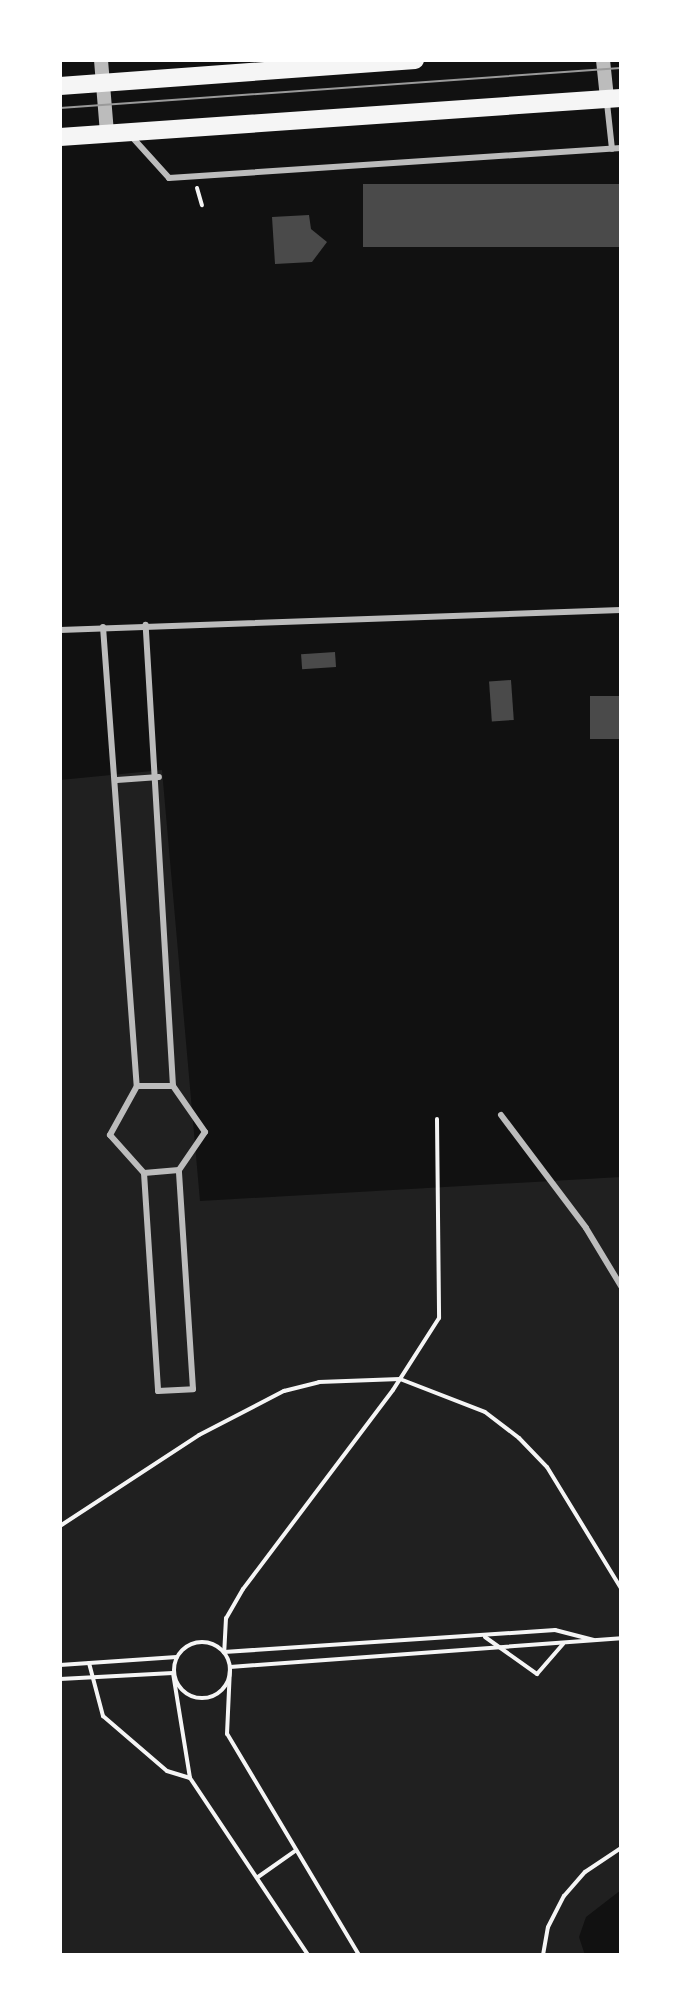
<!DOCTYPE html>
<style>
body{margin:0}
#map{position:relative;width:681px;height:2015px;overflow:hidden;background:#111;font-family:"PT Serif",serif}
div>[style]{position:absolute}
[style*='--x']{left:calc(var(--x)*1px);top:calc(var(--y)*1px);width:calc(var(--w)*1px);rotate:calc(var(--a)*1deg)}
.green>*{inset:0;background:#202020}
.building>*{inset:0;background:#4a4a4a;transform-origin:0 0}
.path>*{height:4px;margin:-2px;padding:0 2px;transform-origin:2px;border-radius:2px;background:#f5f5f5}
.path>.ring{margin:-2px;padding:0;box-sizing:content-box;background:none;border:4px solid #f5f5f5;border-radius:50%}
.service>*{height:6px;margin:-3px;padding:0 3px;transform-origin:3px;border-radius:3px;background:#bcbcbc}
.tertiary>*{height:14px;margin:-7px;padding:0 7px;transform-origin:7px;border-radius:7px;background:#bcbcbc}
.primary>*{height:18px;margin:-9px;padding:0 9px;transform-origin:9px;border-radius:9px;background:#f5f5f5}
.tram>*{height:2px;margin:-1px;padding:0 1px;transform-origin:1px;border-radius:1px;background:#9a9a9a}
span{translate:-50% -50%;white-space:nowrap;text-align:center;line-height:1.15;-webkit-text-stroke:8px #fff;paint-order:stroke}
.frame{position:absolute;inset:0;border:62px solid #fff;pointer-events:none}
</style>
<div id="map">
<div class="green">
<div style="clip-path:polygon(162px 770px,200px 1201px,621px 1177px,621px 1890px,586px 1917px,579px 1937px,585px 1955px,60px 1955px,60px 780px)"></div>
</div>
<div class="building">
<div style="left:621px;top:184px;width:63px;height:258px;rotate:90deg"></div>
<div style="clip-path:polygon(309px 215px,311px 229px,327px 242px,312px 262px,275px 264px,272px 217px)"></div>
<div style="left:335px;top:652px;width:15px;height:34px;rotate:86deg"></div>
<div style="left:511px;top:680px;width:40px;height:22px;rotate:86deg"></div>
<div style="left:621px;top:696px;width:43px;height:31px;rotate:90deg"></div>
</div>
<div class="path">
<div style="--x:197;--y:188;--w:18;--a:74"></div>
<div style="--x:437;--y:1119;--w:199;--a:89.4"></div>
<div style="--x:439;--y:1318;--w:85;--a:122.6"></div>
<div style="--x:393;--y:1390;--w:249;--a:127"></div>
<div style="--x:243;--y:1589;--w:34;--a:120"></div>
<div style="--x:226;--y:1618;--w:34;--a:93"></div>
<div style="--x:224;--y:1652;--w:332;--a:-3.8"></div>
<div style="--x:555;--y:1630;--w:40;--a:14.4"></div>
<div style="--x:60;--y:1526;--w:166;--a:-33.2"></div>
<div style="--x:199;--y:1435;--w:96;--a:-27.4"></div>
<div style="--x:284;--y:1391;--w:36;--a:-14"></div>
<div style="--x:319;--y:1382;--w:81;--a:-2.1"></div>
<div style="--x:400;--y:1379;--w:91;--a:21.2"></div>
<div style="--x:485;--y:1412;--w:43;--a:37.4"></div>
<div style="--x:519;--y:1438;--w:40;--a:46"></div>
<div style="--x:547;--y:1467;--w:142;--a:58.6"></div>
<div style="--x:485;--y:1637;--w:64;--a:35.4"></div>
<div style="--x:537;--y:1674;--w:40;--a:-49"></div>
<div class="ring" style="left:174px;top:1642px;width:52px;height:52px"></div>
<div style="--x:89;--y:1663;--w:55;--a:75.2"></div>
<div style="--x:103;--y:1716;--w:84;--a:40.7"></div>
<div style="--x:167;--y:1771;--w:24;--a:17"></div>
<div style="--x:60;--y:1665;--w:117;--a:-3.9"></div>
<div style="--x:60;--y:1679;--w:113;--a:-3"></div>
<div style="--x:173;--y:1673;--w:106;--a:80.8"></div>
<div style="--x:190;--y:1778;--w:213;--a:56.3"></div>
<div style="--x:258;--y:1877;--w:45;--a:-35.1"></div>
<div style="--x:359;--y:1955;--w:257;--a:-120.8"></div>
<div style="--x:227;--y:1734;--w:67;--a:-87.4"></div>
<div style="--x:230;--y:1667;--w:392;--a:-4.2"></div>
<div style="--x:543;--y:1955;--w:28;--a:-80"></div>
<div style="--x:548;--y:1927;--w:35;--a:-63"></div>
<div style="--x:564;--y:1896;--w:32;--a:-49"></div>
<div style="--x:585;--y:1872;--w:43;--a:-33.7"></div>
</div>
<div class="service">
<div style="--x:607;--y:103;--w:46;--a:83.8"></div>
<div style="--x:132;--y:137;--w:55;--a:47.9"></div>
<div style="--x:169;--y:178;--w:453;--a:-3.8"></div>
<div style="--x:103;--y:627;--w:460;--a:85.8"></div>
<div style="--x:137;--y:1086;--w:56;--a:118.9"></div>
<div style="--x:110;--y:1135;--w:51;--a:48.2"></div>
<div style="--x:144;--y:1173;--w:218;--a:86.3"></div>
<div style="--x:158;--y:1391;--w:35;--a:-3"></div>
<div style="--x:193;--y:1389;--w:219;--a:-93.7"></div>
<div style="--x:179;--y:1170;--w:46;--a:-55.6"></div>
<div style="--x:205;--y:1132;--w:56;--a:-124.8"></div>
<div style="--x:173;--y:1086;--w:462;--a:-93.4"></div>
<div style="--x:60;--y:630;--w:561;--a:-2.04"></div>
<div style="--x:117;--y:780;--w:42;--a:-4.1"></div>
<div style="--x:137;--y:1086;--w:36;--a:0"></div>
<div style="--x:501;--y:1115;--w:141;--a:53"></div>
<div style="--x:586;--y:1228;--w:68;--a:58.9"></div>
<div style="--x:144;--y:1173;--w:35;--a:-5"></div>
</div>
<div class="tertiary">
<div style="--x:101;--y:60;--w:73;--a:85.3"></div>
<div style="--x:603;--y:60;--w:39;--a:84"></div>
</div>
<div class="primary">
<div style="--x:60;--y:86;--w:356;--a:-4.2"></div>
<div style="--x:60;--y:137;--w:562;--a:-3.98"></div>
</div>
<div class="tram">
<div style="--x:60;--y:108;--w:562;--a:-4.08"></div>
</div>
<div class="frame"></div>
</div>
